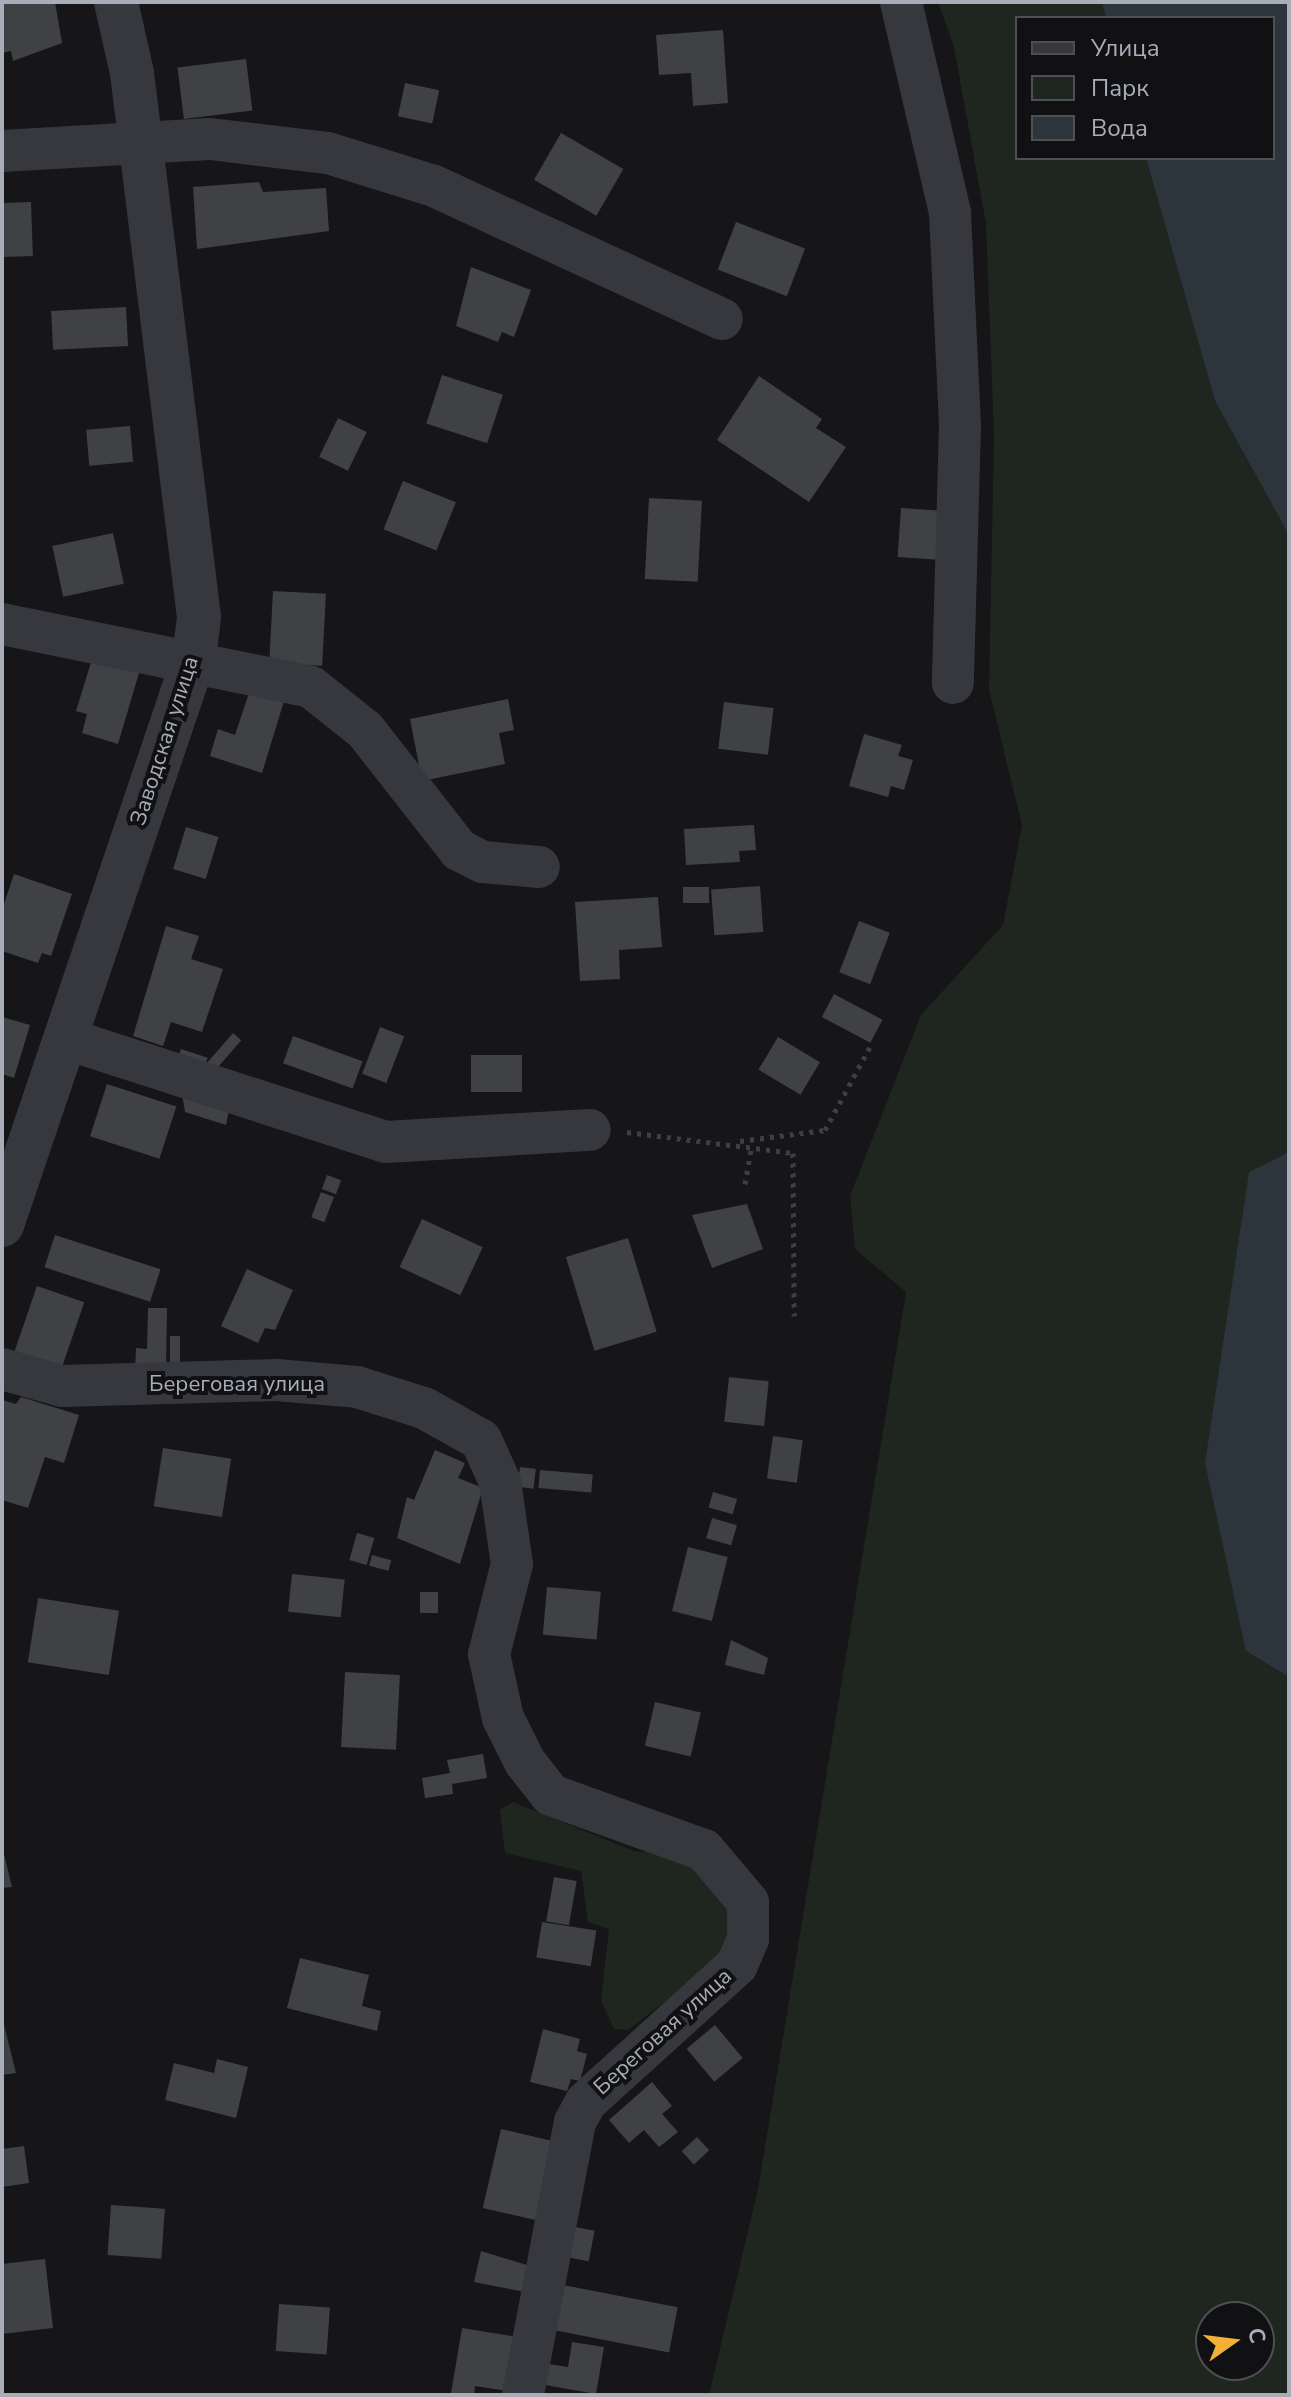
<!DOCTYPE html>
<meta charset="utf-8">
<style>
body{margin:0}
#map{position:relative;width:1291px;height:2397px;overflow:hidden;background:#161618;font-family:"Nunito Sans",sans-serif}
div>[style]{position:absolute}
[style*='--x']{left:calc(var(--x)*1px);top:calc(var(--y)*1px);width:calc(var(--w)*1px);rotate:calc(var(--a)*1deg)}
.green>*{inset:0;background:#1e261f}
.water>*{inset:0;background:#2c353c}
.building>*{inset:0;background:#404145;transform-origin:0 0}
.path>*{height:5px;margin-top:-2.5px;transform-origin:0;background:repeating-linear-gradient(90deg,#3d3f44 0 4px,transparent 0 10px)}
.minor>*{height:42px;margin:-21px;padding:0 21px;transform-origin:21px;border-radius:21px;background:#37383d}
.tertiary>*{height:44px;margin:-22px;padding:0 22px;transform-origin:22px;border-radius:22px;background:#37383d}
span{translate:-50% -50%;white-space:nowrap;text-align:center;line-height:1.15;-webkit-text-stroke:8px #111113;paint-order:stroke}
.street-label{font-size:22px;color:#a8adb8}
.frame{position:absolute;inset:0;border:4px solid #a8adb8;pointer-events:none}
.legend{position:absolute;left:1015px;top:16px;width:260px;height:144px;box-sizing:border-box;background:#111113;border:2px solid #4d4f55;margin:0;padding:10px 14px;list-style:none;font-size:24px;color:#a8adb8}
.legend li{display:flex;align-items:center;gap:16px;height:40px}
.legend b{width:40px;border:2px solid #4d4f55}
.north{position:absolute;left:1195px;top:2301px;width:80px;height:80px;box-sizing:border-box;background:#111113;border:2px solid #4d4f55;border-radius:50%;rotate:76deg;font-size:22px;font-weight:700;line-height:32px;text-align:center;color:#a8adb8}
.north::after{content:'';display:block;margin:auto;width:28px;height:36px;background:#f2b134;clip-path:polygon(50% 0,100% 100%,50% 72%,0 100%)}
</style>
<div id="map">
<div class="green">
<div style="clip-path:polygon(evenodd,938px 2px,1102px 2px,1106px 18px,1017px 18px,1017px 158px,1146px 158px,1215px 401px,1289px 535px,1289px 1152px,1249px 1172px,1246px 1651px,1289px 1677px,1289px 2395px,709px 2395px,758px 2189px,906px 1292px,855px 1249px,850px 1196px,921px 1015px,1003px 925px,1022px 825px,989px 690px,994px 436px,986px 224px,954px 47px,938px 2px,1211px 2317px,1259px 2317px,1259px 2365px,1211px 2365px,1211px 2317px)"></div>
<div style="clip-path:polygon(513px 1802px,634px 1851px,680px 1854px,738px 1919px,714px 1964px,628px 2030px,614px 2029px,601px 2000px,609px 1929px,588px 1922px,581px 1871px,505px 1853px,500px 1810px)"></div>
</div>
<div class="water">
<div style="clip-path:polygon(1102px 2px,1289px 2px,1289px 535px,1215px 401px,1146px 158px,1273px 158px,1273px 18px,1106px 18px)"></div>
<div style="clip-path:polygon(1289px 1152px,1289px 1677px,1246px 1651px,1205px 1463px,1249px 1172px)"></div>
</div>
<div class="building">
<div style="clip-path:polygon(2px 2px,55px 2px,62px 43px,13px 61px,11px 51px,2px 53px)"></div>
<div style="clip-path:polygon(723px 30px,728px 103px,693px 106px,691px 73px,659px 75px,656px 35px)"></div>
<div style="left:246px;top:59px;width:52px;height:69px;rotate:83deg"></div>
<div style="left:405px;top:83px;width:35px;height:34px;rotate:12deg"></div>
<div style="left:561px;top:133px;width:72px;height:54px;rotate:30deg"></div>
<div style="clip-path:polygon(259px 182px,263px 192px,326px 188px,329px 231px,197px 249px,193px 187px)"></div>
<div style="left:31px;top:202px;width:54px;height:29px;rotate:88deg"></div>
<div style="left:736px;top:222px;width:74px;height:51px;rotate:21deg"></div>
<div style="clip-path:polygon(471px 267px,531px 290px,514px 337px,502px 332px,498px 342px,456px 326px)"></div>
<div style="left:126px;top:307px;width:39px;height:75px;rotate:87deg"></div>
<div style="left:442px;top:375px;width:64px;height:51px;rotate:18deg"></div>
<div style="clip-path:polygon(759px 376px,822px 419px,816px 428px,846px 447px,809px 502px,717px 440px)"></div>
<div style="left:338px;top:418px;width:32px;height:43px;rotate:26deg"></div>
<div style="left:130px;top:426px;width:36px;height:44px;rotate:85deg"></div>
<div style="left:403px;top:481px;width:57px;height:52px;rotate:22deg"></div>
<div style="left:649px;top:498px;width:53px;height:81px;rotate:3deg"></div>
<div style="left:901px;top:508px;width:44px;height:49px;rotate:4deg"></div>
<div style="left:113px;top:533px;width:52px;height:62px;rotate:78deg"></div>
<div style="left:273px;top:591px;width:53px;height:72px;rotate:3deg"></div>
<div style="clip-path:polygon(92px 659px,139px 673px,118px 744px,82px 733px,87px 714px,76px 711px)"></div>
<div style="clip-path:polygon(250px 690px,284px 701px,262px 773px,210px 756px,218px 729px,235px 735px)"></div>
<div style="clip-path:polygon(508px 699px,514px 730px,499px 733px,505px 764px,422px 781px,410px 719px)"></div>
<div style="left:724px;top:702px;width:50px;height:47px;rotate:7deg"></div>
<div style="clip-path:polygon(864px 734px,902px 745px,898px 756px,913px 760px,904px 790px,891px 786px,888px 797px,849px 786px)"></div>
<div style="clip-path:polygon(754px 825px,756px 850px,739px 851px,740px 862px,686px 865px,684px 829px)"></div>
<div style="left:186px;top:827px;width:34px;height:44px;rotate:17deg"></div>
<div style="clip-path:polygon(14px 874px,72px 894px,51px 956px,42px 953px,38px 963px,2px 951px,2px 910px)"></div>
<div style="left:760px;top:886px;width:46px;height:49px;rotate:86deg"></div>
<div style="left:709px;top:887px;width:16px;height:26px;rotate:90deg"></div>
<div style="clip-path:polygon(658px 897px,662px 947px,619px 950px,620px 979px,580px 981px,575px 902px)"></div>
<div style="left:859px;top:921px;width:33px;height:55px;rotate:21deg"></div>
<div style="clip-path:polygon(166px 926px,199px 936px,191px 959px,223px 969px,202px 1032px,171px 1022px,163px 1046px,133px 1036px)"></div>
<div style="left:834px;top:994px;width:55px;height:26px;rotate:28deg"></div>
<div style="clip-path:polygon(2px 1017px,30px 1025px,14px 1078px,2px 1074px)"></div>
<div style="left:380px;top:1027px;width:26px;height:50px;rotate:21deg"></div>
<div style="left:233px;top:1033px;width:11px;height:41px;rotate:41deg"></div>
<div style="left:293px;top:1036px;width:74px;height:29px;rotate:20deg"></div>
<div style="left:778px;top:1037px;width:49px;height:38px;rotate:31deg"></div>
<div style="left:181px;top:1049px;width:28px;height:16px;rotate:18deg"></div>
<div style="left:471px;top:1055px;width:51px;height:37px"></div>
<div style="left:107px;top:1084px;width:73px;height:55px;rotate:18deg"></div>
<div style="clip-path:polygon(182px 1094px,229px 1110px,226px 1125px,185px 1112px)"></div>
<div style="left:327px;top:1175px;width:15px;height:15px;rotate:20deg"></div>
<div style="left:321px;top:1192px;width:14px;height:27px;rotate:21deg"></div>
<div style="clip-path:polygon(747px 1204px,763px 1249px,712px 1268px,692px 1215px)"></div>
<div style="left:422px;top:1219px;width:67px;height:53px;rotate:25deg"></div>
<div style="left:55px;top:1235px;width:111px;height:34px;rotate:18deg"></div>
<div style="left:628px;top:1238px;width:98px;height:65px;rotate:73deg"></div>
<div style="clip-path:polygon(247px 1269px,293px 1290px,275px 1330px,265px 1328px,258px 1343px,221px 1326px)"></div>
<div style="left:37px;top:1286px;width:50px;height:70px;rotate:19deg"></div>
<div style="clip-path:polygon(148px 1308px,167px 1308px,166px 1370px,135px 1370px,136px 1348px,147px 1349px)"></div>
<div style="left:170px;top:1336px;width:10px;height:27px"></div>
<div style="left:729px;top:1377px;width:40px;height:45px;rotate:6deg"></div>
<div style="clip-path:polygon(21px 1397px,79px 1415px,64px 1463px,45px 1457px,28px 1508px,2px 1500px,2px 1400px,16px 1404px)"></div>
<div style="left:773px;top:1436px;width:30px;height:43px;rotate:8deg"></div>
<div style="left:163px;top:1448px;width:69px;height:59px;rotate:9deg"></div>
<div style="clip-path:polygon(435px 1450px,465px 1463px,458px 1478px,483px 1488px,460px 1564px,397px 1538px,407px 1497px,414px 1500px)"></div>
<div style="left:520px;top:1467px;width:16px;height:20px;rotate:7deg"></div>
<div style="left:540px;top:1470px;width:53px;height:18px;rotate:5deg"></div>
<div style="left:713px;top:1492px;width:25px;height:16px;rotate:16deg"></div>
<div style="left:712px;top:1518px;width:26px;height:21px;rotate:16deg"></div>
<div style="left:357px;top:1533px;width:18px;height:28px;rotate:16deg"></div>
<div style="left:688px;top:1547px;width:41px;height:66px;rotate:14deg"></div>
<div style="left:372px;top:1555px;width:20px;height:11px;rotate:15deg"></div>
<div style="left:292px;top:1574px;width:53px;height:38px;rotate:6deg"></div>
<div style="left:547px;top:1587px;width:54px;height:48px;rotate:5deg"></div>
<div style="left:420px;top:1592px;width:18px;height:21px"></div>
<div style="left:38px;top:1598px;width:82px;height:65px;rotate:9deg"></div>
<div style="clip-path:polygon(731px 1640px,768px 1658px,764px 1675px,725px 1665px)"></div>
<div style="left:345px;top:1672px;width:55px;height:75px;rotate:3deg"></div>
<div style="left:655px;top:1702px;width:47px;height:45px;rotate:13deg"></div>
<div style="clip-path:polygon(483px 1754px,487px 1778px,452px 1784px,453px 1794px,425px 1798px,422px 1778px,450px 1773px,447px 1760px)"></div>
<div style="clip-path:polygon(2px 1846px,12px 1887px,2px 1888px)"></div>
<div style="left:554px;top:1877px;width:23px;height:45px;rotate:10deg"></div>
<div style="left:542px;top:1922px;width:55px;height:36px;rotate:9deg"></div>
<div style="clip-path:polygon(300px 1958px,369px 1975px,362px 2006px,381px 2011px,377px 2031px,287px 2008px)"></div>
<div style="clip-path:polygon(2px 2017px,16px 2073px,2px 2075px)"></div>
<div style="left:715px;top:2025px;width:43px;height:37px;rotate:50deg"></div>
<div style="clip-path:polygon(543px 2029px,580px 2039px,577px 2051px,587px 2054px,580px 2081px,571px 2079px,567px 2091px,530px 2082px)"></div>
<div style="clip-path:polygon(217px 2059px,248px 2067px,236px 2118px,165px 2100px,174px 2063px,214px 2073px)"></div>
<div style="clip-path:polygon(652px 2082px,672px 2106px,662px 2114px,678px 2132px,659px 2147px,644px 2130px,629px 2143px,609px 2120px)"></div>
<div style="left:501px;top:2129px;width:54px;height:81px;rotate:13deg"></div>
<div style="left:697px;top:2137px;width:18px;height:21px;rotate:47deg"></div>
<div style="clip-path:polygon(24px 2146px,29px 2183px,2px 2187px,2px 2149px)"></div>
<div style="left:111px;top:2205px;width:54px;height:50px;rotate:4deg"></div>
<div style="left:575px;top:2227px;width:20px;height:31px;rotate:11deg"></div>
<div style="clip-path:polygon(481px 2251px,530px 2266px,525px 2292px,474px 2282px)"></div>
<div style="clip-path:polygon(45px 2259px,53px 2328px,2px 2334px,2px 2264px)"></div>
<div style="left:558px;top:2284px;width:122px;height:46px;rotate:11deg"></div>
<div style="left:279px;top:2304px;width:51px;height:47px;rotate:4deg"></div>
<div style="clip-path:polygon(462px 2328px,518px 2337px,508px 2391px,475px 2386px,474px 2395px,451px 2393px)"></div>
<div style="clip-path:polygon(572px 2342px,604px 2347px,596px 2394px,545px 2385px,548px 2364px,568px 2367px)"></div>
</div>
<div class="path">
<div style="--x:627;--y:1132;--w:167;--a:7.2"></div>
<div style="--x:793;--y:1153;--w:163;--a:89.6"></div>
<div style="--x:740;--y:1141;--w:86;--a:-7.4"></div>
<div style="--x:825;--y:1130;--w:99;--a:-61.6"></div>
<div style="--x:745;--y:1184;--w:39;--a:-80"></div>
</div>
<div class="minor">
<div style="--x:901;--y:2;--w:217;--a:76.9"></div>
<div style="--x:950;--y:213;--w:213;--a:87.3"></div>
<div style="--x:960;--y:426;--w:257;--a:91.6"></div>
<div style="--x:2;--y:151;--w:208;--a:-3.3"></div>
<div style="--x:210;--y:139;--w:119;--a:6.8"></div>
<div style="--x:328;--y:153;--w:111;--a:17.3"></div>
<div style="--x:434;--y:186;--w:317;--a:24.8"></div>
<div style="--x:2;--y:624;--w:315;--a:11.5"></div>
<div style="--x:311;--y:687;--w:69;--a:38.5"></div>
<div style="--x:365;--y:730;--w:152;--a:51.9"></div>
<div style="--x:459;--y:850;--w:27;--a:27"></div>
<div style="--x:483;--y:862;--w:56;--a:5.1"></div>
<div style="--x:67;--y:1039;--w:335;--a:17.9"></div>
<div style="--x:386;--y:1142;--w:204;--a:-3.4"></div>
<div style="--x:2;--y:1369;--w:62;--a:15.8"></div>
<div style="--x:62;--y:1386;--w:214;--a:-1.6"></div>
<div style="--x:276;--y:1380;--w:81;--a:4.9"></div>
<div style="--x:357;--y:1387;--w:70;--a:17.4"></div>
<div style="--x:424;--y:1408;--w:65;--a:29.3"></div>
<div style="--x:481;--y:1440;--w:46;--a:65.7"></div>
<div style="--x:500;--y:1482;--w:83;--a:81.7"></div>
<div style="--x:512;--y:1564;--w:93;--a:104.3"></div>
<div style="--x:489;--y:1654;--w:66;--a:77.7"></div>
<div style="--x:503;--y:1718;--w:49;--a:63.4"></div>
<div style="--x:525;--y:1762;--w:42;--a:51.8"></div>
<div style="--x:551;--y:1795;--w:163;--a:19.8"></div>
<div style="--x:704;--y:1850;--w:68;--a:49.8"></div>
<div style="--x:748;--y:1902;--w:37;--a:90"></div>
<div style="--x:748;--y:1939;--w:28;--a:113"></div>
<div style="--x:737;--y:1965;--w:204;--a:137.8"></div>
<div style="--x:586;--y:2102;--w:23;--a:119"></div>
<div style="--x:575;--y:2122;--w:278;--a:100.8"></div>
</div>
<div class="tertiary">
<div style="--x:2;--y:1225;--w:599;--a:-71.29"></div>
<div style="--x:194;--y:658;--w:41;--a:-83"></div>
<div style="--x:199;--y:617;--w:548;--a:-97.02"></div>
<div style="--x:132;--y:73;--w:73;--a:-102.7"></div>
</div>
<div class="street-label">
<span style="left:165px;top:741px;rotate:-72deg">Заводская улица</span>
<span style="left:237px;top:1385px">Береговая улица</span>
<span style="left:663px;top:2032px;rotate:-42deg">Береговая улица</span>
</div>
<div class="frame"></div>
<ul class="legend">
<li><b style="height:10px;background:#37383d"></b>Улица</li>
<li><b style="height:22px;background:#1e261f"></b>Парк</li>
<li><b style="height:22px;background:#2c353c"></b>Вода</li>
</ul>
<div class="north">С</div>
</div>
